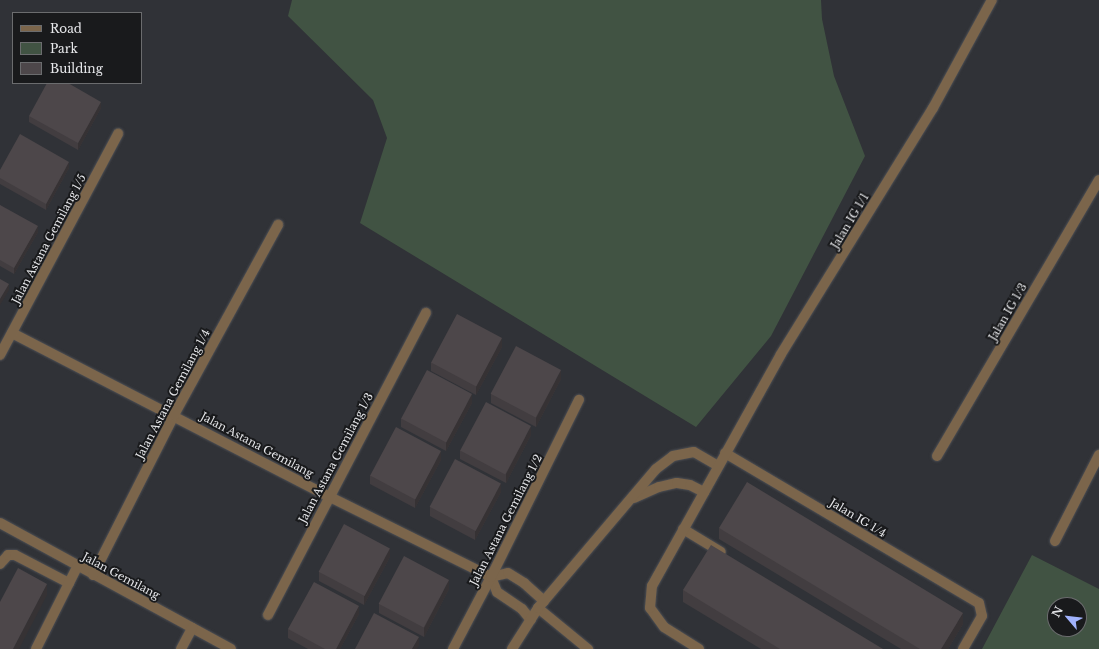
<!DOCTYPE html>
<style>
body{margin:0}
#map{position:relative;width:1099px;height:649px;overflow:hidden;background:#303237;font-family:"Libre Baskerville",serif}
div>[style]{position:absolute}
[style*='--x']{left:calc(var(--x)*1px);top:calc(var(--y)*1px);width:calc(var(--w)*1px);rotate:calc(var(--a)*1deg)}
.green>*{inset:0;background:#415343}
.roads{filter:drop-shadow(0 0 1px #4d4f54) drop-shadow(0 0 1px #4d4f54)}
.minor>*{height:10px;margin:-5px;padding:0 5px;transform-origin:5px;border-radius:5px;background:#7b654b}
.wall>*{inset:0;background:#423d40}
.shaded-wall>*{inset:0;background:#363234}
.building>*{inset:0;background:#4d474a;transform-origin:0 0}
span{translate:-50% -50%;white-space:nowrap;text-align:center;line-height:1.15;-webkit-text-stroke:4px #191a1c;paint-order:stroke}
.street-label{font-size:11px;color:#e6e7ea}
.legend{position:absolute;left:12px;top:12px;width:130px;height:72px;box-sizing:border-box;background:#191a1c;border:1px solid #6b6c6e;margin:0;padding:5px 7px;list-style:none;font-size:12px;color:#e6e7ea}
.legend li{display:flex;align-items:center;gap:8px;height:20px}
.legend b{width:20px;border:1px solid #6b6c6e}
.north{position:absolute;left:1047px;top:597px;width:40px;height:40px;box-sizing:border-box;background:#191a1c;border:1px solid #6b6c6e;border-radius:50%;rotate:298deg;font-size:11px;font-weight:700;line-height:16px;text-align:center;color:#e6e7ea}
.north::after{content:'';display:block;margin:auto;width:14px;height:18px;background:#a1b3fd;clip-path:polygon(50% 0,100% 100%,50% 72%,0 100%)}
</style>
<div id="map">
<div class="green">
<div style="clip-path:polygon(292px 0,821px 0,822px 19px,834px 76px,865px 156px,771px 336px,696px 427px,360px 223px,387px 138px,373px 100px,288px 16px)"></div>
<div style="clip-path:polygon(evenodd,1032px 555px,1099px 589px,1099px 649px,982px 649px,1032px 555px,1055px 605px,1079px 605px,1079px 629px,1055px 629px,1055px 605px)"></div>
</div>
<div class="roads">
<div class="minor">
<div style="--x:12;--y:333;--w:358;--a:27.3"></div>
<div style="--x:330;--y:497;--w:180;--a:26.4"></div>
<div style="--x:491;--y:577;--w:17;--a:-13"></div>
<div style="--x:508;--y:573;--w:19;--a:32"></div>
<div style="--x:524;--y:583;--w:27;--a:42"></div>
<div style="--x:0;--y:355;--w:251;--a:-61.9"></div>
<div style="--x:725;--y:453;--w:295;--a:30.6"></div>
<div style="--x:979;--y:603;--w:13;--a:77"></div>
<div style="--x:982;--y:616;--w:38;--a:120"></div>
<div style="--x:937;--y:456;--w:320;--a:-59.6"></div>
<div style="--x:634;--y:498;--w:27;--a:-24"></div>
<div style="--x:659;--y:487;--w:18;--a:-13"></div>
<div style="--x:677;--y:483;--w:13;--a:9"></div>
<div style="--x:690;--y:485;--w:16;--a:27"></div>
<div style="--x:0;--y:523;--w:263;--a:28.6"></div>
<div style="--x:683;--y:529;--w:44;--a:31.2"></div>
<div style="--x:1055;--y:541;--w:97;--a:-62.9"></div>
<div style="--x:0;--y:564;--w:12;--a:-48"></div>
<div style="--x:8;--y:555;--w:7;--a:0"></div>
<div style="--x:15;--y:555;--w:61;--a:27.4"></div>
<div style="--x:93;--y:575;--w:179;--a:-63.1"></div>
<div style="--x:174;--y:415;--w:217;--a:-61.3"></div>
<div style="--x:491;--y:577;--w:16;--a:68"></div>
<div style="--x:497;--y:592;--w:30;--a:34"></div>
<div style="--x:522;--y:609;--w:14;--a:51"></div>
<div style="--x:538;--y:608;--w:65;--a:39.4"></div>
<div style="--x:268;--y:615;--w:341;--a:-62.4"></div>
<div style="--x:36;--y:649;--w:92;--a:-63.4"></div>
<div style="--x:181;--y:649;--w:24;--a:-62"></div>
<div style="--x:453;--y:649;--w:81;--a:-62.2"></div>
<div style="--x:491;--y:577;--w:198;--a:-63.6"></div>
<div style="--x:512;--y:649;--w:49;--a:-57.6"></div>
<div style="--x:538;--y:608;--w:182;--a:-49.7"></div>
<div style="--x:656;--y:469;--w:21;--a:-37"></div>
<div style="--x:673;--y:456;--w:21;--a:-11"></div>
<div style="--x:694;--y:452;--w:28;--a:30"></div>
<div style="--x:699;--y:649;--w:41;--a:-147.8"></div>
<div style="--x:664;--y:627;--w:24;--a:-126"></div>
<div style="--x:650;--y:608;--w:22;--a:-85"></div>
<div style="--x:652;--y:586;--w:265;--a:-60.9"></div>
<div style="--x:781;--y:354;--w:289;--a:-58.3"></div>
<div style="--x:933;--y:108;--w:123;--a:-61.4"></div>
</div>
</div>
<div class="wall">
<div style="clip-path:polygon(101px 108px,78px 150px,29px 122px,29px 116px)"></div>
<div style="clip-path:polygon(69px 168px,46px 210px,0 184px,0 170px)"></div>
<div style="clip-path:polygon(0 205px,38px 232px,14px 274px,0 266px)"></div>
<div style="clip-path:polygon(502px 347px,476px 395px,431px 371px,431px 362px)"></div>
<div style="clip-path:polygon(561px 379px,536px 427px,491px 403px,491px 394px)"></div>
<div style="clip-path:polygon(472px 403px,446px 451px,401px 427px,401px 418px)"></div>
<div style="clip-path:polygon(531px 435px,506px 483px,460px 459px,460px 450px)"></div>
<div style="clip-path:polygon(441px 460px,415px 508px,370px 484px,370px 475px)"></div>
<div style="clip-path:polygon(501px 492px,475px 540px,430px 516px,430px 507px)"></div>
<div style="clip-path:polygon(719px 528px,963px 624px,948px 649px,901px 649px,719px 539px)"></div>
<div style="clip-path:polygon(390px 557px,364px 605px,319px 581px,319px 572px)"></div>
<div style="clip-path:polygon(449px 589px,424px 637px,379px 613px,379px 604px)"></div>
<div style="clip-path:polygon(683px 590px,883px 649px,761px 649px,683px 602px)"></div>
<div style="clip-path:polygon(359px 614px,340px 649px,308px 649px,288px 638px,288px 629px)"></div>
</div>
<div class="shaded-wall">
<div style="clip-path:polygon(101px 102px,101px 108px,78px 150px,78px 143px)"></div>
<div style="clip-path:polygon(69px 162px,69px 168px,46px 210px,46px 204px)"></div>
<div style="clip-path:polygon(38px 226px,38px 232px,14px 274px,14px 268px)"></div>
<div style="clip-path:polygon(9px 284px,9px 290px,0 305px,0 299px)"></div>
<div style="clip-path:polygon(502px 338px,502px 347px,476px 395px,476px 386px)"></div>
<div style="clip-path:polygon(561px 370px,561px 379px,536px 427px,536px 418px)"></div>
<div style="clip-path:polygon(472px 394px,472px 403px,446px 451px,446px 442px)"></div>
<div style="clip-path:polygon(531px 426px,531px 435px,506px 483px,506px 474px)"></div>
<div style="clip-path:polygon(441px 451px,441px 460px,415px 508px,415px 499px)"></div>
<div style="clip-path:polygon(501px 483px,501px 492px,475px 540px,475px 531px)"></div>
<div style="clip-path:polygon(390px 548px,390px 557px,364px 605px,364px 596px)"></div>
<div style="clip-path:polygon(449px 580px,449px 589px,424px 637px,424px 628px)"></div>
<div style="clip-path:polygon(47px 584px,47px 595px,19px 649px,13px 649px)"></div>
<div style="clip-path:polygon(359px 606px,359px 614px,340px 649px,336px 649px)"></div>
<div style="clip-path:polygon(963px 613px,963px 624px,948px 649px,941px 649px)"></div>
<div style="clip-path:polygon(419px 637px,419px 646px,417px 649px,412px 649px)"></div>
</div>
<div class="building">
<div style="clip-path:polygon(47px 83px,68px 83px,101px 102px,78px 143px,29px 116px)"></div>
<div style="clip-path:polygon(20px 134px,69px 162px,46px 204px,0 178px,0 170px)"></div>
<div style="clip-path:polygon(0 205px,38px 226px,14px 268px,0 260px)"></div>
<div style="clip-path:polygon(0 279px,9px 284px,0 299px)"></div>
<div style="left:457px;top:314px;width:51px;height:55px;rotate:28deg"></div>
<div style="left:516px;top:346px;width:51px;height:54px;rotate:28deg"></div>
<div style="left:427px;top:370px;width:51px;height:55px;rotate:28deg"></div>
<div style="left:486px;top:402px;width:51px;height:55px;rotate:28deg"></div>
<div style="left:396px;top:427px;width:51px;height:55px;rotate:28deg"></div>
<div style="left:455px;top:459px;width:52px;height:54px;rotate:28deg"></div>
<div style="clip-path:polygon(747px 482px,963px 613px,941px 649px,920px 649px,719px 528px)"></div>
<div style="left:344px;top:524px;width:52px;height:54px;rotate:28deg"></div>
<div style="clip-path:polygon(711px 545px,883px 649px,780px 649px,683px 590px)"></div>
<div style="left:404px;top:556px;width:51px;height:54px;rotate:28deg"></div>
<div style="clip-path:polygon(18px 568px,47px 584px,13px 649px,0 649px,0 602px)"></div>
<div style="clip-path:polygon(314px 582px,359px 606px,336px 649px,325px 649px,288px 629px)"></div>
<div style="clip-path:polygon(374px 613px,419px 637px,412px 649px,355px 649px)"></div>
</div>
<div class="street-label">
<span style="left:850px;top:221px;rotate:-59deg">Jalan IG 1/1</span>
<span style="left:49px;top:239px;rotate:-62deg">Jalan Astana Gemilang 1/5</span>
<span style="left:1008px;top:312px;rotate:-60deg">Jalan IG 1/3</span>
<span style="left:173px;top:394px;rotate:-62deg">Jalan Astana Gemilang 1/4</span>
<span style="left:257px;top:445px;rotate:28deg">Jalan Astana Gemilang</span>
<span style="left:336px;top:458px;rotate:-62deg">Jalan Astana Gemilang 1/3</span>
<span style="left:858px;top:518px;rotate:31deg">Jalan IG 1/4</span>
<span style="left:506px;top:520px;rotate:-63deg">Jalan Astana Gemilang 1/2</span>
<span style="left:121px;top:576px;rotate:28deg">Jalan Gemilang</span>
</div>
<ul class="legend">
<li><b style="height:5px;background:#7b654b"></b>Road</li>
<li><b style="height:11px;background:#415343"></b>Park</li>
<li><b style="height:11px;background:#4d474a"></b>Building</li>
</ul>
<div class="north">N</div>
</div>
